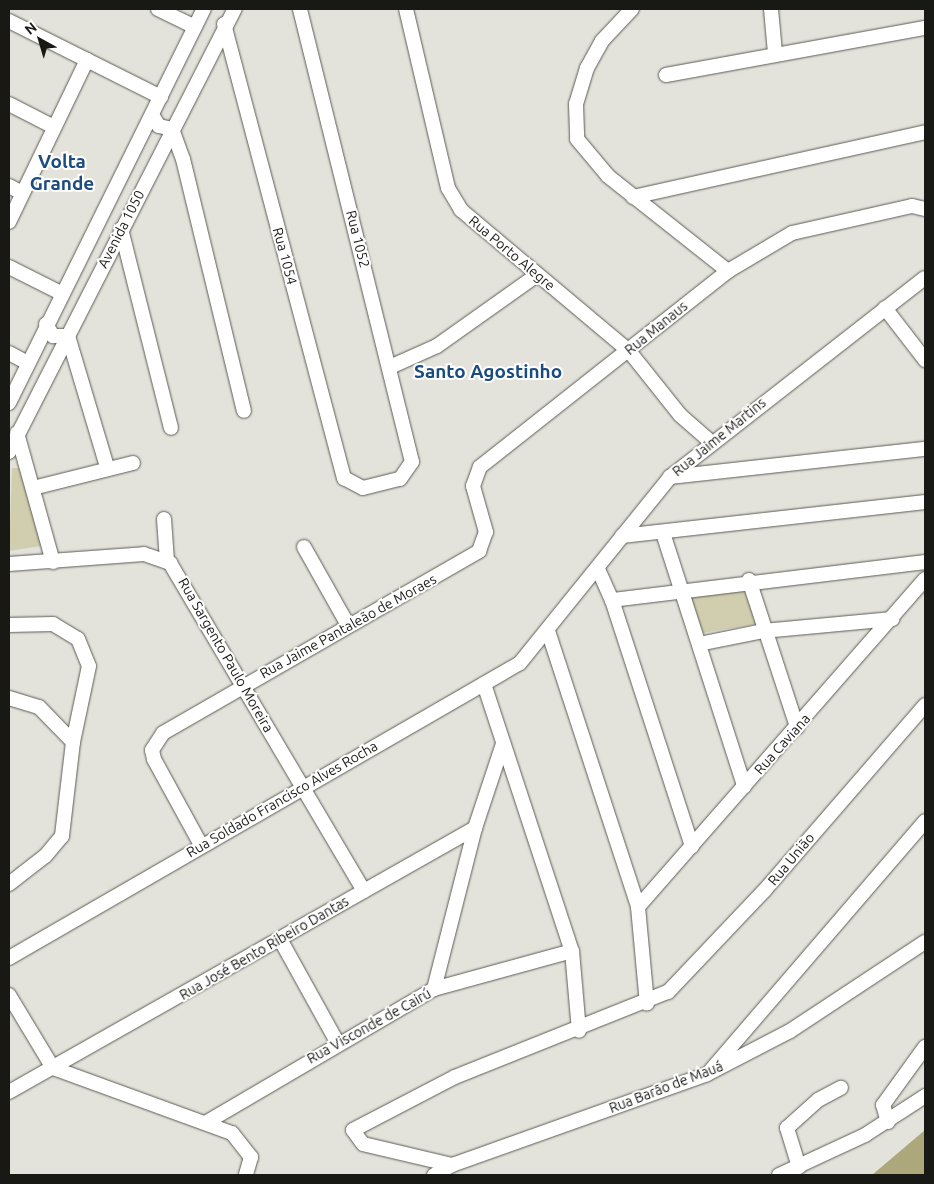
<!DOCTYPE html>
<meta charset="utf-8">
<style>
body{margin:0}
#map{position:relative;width:934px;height:1184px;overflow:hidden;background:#e3e3db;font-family:Ubuntu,sans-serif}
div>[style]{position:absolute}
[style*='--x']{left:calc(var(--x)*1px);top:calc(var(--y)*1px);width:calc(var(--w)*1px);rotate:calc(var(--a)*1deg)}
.green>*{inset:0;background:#d1ceb0}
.forest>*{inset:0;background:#ada87b}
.roads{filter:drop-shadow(0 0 1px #5c5b55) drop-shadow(0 0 1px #5c5b55)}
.minor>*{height:14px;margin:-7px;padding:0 7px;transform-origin:7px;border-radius:7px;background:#fff}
span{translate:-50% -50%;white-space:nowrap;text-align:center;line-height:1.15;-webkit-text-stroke:4px #fff;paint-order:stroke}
.street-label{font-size:14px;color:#181815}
.district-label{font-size:19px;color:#1b4c7f;font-weight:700}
.frame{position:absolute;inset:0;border:10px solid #181815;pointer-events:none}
.north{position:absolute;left:15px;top:15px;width:50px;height:50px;-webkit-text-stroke:4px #fff;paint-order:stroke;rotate:321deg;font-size:14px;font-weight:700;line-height:20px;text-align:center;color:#181815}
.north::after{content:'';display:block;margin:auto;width:18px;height:22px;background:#181815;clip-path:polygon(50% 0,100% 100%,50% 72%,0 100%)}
</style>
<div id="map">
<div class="green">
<div style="clip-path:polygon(12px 468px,24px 468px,41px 546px,9px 551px)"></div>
<div style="clip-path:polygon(744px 588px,756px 624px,703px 633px,691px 597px)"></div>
</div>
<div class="forest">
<div style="clip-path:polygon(925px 1130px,925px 1175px,872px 1175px)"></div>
</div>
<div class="roads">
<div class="minor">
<div style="--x:158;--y:9;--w:41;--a:25.9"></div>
<div style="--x:406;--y:9;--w:184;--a:76.8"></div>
<div style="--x:448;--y:188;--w:26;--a:59"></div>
<div style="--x:461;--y:210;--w:219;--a:40"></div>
<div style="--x:629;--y:351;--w:82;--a:51.4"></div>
<div style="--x:680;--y:415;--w:41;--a:41.1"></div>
<div style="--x:632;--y:9;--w:44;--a:133.2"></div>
<div style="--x:602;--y:41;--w:31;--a:119"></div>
<div style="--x:587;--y:68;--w:38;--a:107"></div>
<div style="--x:576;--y:104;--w:35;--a:88"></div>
<div style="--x:577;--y:139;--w:48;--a:50"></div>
<div style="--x:608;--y:176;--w:153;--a:38.4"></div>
<div style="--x:771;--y:9;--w:44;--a:84.8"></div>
<div style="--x:9;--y:21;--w:170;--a:26.6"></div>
<div style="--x:224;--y:24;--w:470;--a:75.2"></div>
<div style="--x:344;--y:478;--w:21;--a:28"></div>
<div style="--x:363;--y:488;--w:38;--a:-14"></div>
<div style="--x:400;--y:479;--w:21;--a:-55"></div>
<div style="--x:412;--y:462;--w:467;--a:-103.9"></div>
<div style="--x:666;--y:75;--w:263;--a:-10.3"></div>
<div style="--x:9;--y:104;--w:51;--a:27.1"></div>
<div style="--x:152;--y:115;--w:13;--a:58"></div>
<div style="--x:159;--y:126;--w:13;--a:13"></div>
<div style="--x:172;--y:129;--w:32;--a:70"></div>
<div style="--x:183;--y:159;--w:259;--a:76.4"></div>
<div style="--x:9;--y:186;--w:15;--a:28"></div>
<div style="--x:633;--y:197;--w:299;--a:-12.5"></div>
<div style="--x:9;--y:222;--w:180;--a:-64.3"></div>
<div style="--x:121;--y:229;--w:205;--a:75.9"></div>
<div style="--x:9;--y:267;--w:58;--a:26.6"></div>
<div style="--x:885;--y:308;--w:66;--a:52.4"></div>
<div style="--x:46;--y:324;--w:14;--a:60"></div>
<div style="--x:53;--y:336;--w:15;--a:0"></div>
<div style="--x:68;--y:336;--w:137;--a:73.4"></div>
<div style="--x:9;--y:353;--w:21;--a:28"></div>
<div style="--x:390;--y:367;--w:51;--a:-24.1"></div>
<div style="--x:437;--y:346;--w:123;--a:-35.4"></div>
<div style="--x:9;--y:403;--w:440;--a:-63.7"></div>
<div style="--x:17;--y:433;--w:134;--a:74.4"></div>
<div style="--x:9;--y:452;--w:497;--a:-63"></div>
<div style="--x:670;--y:477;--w:257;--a:-6.3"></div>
<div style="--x:33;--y:488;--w:103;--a:-14"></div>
<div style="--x:164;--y:519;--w:42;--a:85.9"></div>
<div style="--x:663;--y:533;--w:266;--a:72.2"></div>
<div style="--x:622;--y:536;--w:305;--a:-6.4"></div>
<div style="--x:304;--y:547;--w:90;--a:60.6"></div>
<div style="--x:9;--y:564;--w:135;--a:-4.2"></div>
<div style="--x:144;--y:554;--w:28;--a:19"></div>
<div style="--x:170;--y:563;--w:381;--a:59.4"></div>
<div style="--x:598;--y:569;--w:34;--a:66"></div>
<div style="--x:612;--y:600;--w:259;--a:72"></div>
<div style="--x:749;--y:580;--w:155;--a:71.9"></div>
<div style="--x:612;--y:600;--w:315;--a:-6.9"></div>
<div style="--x:9;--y:625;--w:44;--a:-1.3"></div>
<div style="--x:53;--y:624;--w:29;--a:31"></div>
<div style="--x:78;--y:639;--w:29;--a:68"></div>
<div style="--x:89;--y:666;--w:78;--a:101.9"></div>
<div style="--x:73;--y:742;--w:95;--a:96.7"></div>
<div style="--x:62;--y:836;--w:26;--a:130"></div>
<div style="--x:45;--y:856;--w:46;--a:142.1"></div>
<div style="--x:548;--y:631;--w:290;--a:71.9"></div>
<div style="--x:638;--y:907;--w:97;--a:84.7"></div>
<div style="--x:699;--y:644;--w:65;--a:-11.5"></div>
<div style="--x:763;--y:631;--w:130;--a:-5.3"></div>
<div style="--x:484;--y:684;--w:281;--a:71.8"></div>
<div style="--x:572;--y:951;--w:80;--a:85"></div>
<div style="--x:9;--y:698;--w:31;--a:17"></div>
<div style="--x:39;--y:707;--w:49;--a:45.8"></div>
<div style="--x:201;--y:845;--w:98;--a:-118.7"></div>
<div style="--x:154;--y:759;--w:9;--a:-103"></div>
<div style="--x:152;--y:750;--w:20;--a:-57"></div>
<div style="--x:163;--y:733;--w:365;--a:-29.9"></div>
<div style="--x:479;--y:551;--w:20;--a:-70"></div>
<div style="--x:486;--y:532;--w:48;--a:-105.8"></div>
<div style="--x:473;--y:486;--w:20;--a:-70"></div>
<div style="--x:480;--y:467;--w:316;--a:-38.3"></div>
<div style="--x:728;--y:271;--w:74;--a:-30.7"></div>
<div style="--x:792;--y:233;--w:123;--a:-12.7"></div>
<div style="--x:912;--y:206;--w:13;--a:13"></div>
<div style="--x:638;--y:907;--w:436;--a:-48.8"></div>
<div style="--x:280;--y:939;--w:118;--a:61"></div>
<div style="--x:9;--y:958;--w:590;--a:-30"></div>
<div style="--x:520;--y:663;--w:239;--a:-51.1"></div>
<div style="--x:670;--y:477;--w:323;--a:-38"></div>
<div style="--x:434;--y:989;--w:166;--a:-75.7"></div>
<div style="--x:475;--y:828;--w:89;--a:-71.6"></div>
<div style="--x:9;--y:995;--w:85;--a:58.9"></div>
<div style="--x:53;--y:1068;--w:190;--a:20"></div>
<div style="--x:232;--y:1133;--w:31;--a:52"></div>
<div style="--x:251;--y:1157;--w:19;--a:106"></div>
<div style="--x:711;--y:1070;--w:328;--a:-49.3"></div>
<div style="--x:9;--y:1092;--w:536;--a:-29.53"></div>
<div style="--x:207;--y:1122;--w:263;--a:-30.4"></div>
<div style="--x:434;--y:989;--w:143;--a:-15.4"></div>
<div style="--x:888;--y:1122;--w:18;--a:-106"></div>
<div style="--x:883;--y:1105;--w:72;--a:-54.1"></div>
<div style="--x:452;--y:1165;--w:91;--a:-166.7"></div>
<div style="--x:363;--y:1144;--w:17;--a:-126"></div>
<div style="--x:353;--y:1130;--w:115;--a:-27.5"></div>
<div style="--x:455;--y:1077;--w:229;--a:-21.8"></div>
<div style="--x:668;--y:992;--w:139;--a:-46.5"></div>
<div style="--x:764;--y:891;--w:246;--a:-49.1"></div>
<div style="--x:799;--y:1167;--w:41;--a:-107.1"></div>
<div style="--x:787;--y:1128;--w:42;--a:-42.1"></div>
<div style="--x:818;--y:1100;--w:26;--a:-28"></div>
<div style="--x:434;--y:1175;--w:21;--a:-29"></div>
<div style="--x:452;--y:1165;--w:271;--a:-19.6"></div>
<div style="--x:707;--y:1074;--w:93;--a:-27.4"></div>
<div style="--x:790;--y:1031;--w:162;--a:-33.4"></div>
<div style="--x:779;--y:1175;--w:95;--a:-24.9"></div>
<div style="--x:865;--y:1135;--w:72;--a:-33"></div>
</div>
</div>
<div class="street-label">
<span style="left:121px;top:229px;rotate:-63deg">Avenida 1050</span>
<span style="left:358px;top:239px;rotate:76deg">Rua 1052</span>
<span style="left:512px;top:253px;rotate:40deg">Rua Porto Alegre</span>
<span style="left:285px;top:256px;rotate:75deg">Rua 1054</span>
<span style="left:656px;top:328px;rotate:-39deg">Rua Manaus</span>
<span style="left:719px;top:437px;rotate:-39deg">Rua Jaime Martins</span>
<span style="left:348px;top:626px;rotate:-29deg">Rua Jaime Pantaleão de Moraes</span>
<span style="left:226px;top:655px;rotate:60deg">Rua Sargento Paulo Moreira</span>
<span style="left:782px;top:744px;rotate:-48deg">Rua Caviana</span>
<span style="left:282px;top:799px;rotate:-30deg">Rua Soldado Francisco Alves Rocha</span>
<span style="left:791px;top:859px;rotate:-50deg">Rua União</span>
<span style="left:264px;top:948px;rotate:-30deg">Rua José Bento Ribeiro Dantas</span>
<span style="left:369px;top:1026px;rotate:-29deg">Rua Visconde de Cairú</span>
<span style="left:666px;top:1087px;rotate:-21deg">Rua Barão de Mauá</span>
</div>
<div class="district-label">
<span style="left:62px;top:173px">Volta<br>Grande</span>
<span style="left:488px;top:372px">Santo Agostinho</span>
</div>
<div class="frame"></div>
<div class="north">N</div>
</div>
